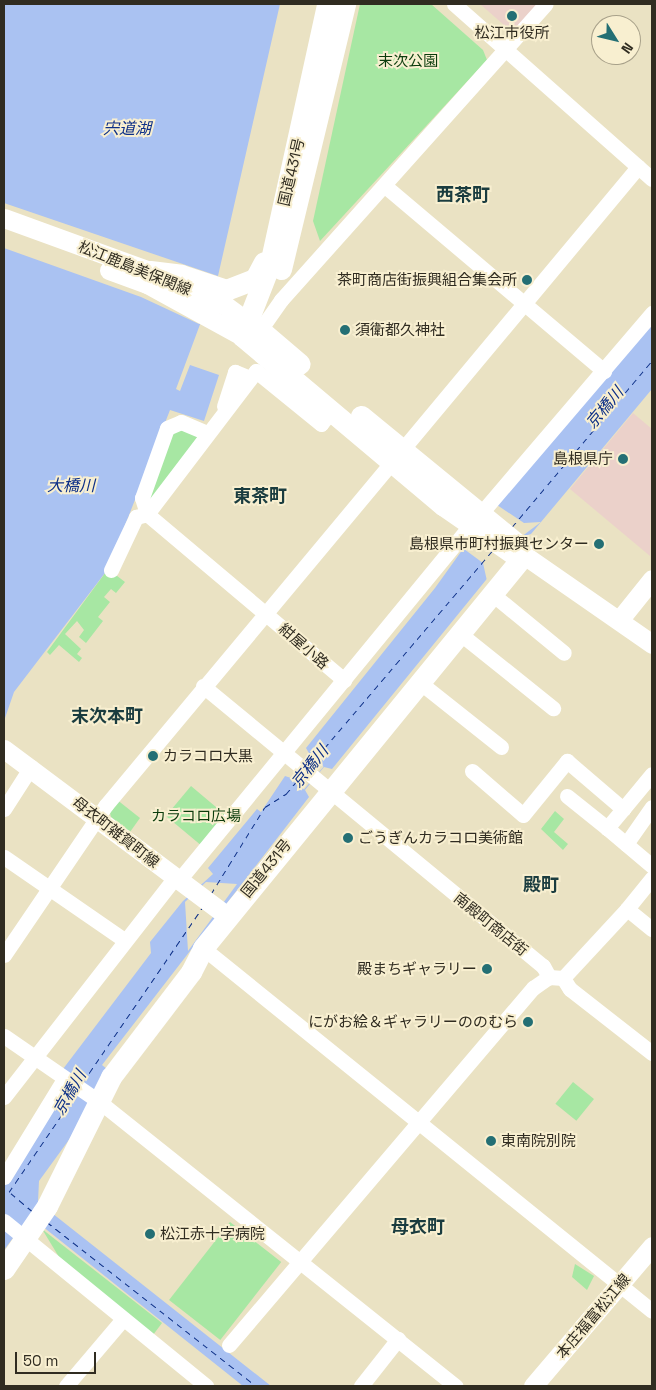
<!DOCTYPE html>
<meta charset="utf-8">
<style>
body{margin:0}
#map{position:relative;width:656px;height:1390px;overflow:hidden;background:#eae2c3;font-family:"Space Grotesk","Noto Sans JP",sans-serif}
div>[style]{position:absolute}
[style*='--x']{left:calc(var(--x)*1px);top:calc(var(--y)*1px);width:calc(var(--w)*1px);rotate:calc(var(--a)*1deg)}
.commercial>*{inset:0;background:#ebd1ca}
.green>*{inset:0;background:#a7e7a3;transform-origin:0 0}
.water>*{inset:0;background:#aac2f2}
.pier>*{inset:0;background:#eae2c3;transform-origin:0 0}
.ferry>*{height:1px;margin-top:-0.5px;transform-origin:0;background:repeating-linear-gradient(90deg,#0c2f87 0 6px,transparent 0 11px)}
.minor>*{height:15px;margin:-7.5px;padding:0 7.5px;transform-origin:7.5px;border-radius:7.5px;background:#fff}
.major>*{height:19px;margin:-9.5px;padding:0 9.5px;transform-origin:9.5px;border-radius:9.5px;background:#fff}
.highway>*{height:21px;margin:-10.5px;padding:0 10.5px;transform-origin:10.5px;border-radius:10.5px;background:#fff}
.dots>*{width:14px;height:14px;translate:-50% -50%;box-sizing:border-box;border:2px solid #f8efd0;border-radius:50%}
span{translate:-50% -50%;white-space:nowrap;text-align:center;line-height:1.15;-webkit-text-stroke:4px #f8efd0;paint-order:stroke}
.poi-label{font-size:15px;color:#302c21}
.right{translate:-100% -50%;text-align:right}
.left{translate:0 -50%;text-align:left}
.park-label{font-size:15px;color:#0b3c0c}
.street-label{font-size:15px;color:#302c21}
.water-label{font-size:16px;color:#0c2f87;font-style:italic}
.quarter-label{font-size:18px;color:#1a3c3f;font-weight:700}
.frame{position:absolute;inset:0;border:5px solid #302c21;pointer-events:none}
.north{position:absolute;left:591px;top:15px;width:50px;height:50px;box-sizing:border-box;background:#f8efd0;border:1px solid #a8a18a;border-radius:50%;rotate:126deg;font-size:14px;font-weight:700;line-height:20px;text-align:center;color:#302c21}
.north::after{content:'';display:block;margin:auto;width:18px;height:22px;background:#246f74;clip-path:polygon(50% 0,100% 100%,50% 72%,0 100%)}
.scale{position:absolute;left:15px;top:1352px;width:81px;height:22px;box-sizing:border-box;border:2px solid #302c21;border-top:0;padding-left:6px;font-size:15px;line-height:18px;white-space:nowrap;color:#302c21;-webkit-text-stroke:4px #f8efd0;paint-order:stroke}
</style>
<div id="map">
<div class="commercial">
<div style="clip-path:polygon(480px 4px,539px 4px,520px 29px,511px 31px)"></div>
<div style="clip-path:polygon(633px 413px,652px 429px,650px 556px,570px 489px)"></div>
</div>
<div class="green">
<div style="clip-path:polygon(360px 4px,431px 4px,483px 50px,487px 60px,320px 241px,313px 221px)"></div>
<div style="clip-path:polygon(175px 428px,199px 435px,151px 502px,147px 497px)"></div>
<div style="clip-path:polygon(108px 569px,125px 582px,116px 593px,111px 589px,104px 597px,110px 602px,98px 617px,103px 621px,86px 643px,79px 637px,84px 630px,77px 621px,65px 634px,81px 649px,77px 654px,82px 658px,79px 662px,59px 645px,50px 655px,47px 652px)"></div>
<div style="left:191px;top:786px;width:45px;height:39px;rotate:40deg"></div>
<div style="clip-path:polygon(116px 799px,140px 818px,130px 832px,111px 817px,109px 809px)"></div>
<div style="clip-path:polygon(555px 811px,564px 819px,554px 832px,568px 844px,563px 850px,541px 829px)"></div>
<div style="left:573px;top:1082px;width:27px;height:28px;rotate:39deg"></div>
<div style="left:230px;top:1222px;width:65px;height:99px;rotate:38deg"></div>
<div style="clip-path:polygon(42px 1229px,162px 1323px,153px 1335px,59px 1257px)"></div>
<div style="clip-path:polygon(575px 1264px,594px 1276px,587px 1290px,572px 1277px)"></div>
</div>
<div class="water">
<div style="clip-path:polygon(4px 4px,280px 4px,218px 276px,176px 389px,180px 391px,190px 365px,219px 375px,204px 421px,170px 410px,108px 569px,14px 692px,4px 721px)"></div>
<div style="clip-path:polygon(652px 323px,652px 389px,531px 534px,521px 537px,332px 769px,324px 767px,305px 790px,309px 797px,102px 1065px,107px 1069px,71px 1137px,39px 1181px,38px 1202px,271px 1386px,243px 1386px,42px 1226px,22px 1226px,4px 1250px,4px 1184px,63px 1069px,151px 953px,150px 942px,183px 901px,213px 874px,208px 868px,257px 809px,261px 812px,285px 776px,291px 778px,310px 755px,306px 748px,435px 588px,483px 521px)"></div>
</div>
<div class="pier">
<div style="clip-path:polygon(4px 203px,218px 276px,199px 324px,141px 297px,4px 248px)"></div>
<div style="clip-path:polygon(497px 505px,524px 523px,541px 522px,521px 537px,487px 581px,483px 563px,464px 549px)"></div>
<div style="left:310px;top:755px;width:18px;height:30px;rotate:41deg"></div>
<div style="clip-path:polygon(206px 882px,237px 884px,188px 951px,185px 902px)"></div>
</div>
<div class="ferry">
<div style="--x:512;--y:527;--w:217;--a:-49.9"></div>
<div style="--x:310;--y:765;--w:281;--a:-49.6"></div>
<div style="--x:211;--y:894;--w:102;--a:-58.2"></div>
<div style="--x:265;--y:807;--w:25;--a:-32"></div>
<div style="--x:286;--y:794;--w:23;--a:-50"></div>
<div style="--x:83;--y:1082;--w:211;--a:-55.6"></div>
<div style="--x:32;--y:1211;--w:30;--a:-140"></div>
<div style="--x:9;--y:1192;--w:119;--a:-55.6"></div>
<div style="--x:47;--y:1222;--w:266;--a:38.1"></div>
</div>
<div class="minor">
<div style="--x:454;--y:4;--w:264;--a:41.5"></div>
<div style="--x:385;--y:186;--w:287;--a:40.2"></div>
<div style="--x:260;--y:330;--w:37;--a:-55"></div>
<div style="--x:281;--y:300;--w:397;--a:-48.2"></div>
<div style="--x:224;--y:406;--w:36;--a:-72"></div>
<div style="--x:235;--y:372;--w:16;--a:22"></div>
<div style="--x:333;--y:409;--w:19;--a:129"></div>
<div style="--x:321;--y:424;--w:84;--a:-140.8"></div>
<div style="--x:256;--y:371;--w:180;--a:127.3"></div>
<div style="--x:147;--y:514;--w:258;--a:40.1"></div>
<div style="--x:482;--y:512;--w:262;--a:-49.5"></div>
<div style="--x:111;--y:570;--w:59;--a:-64.7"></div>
<div style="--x:136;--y:517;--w:11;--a:-15"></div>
<div style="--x:147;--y:514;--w:17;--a:-107"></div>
<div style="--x:142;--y:498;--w:74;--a:-70.3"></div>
<div style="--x:167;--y:428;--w:15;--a:-23"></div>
<div style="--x:181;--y:422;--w:28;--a:23"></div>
<div style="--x:491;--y:593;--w:94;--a:39.4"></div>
<div style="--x:458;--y:632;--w:122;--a:38.7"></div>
<div style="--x:418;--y:681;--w:106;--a:38.5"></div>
<div style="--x:203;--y:686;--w:440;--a:39.5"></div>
<div style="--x:543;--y:966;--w:13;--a:61"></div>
<div style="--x:549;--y:977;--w:14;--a:4"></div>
<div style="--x:563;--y:978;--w:13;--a:58"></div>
<div style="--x:570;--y:989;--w:104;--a:38"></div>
<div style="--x:472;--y:771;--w:67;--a:40.8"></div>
<div style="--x:523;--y:815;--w:70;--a:-50.8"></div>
<div style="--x:567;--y:761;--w:74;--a:40.6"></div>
<div style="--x:623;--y:809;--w:45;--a:-50.4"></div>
<div style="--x:567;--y:796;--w:51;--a:38.7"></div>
<div style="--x:4;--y:809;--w:50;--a:-57.3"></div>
<div style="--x:623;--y:809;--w:25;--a:130"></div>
<div style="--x:607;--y:828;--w:59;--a:40.2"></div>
<div style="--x:626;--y:844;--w:45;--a:-54.9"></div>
<div style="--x:4;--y:857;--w:145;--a:34.6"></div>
<div style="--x:652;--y:878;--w:40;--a:129"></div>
<div style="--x:627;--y:909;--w:32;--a:39"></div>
<div style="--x:179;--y:880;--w:460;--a:-50.6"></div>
<div style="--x:203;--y:948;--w:577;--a:38.95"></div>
<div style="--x:4;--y:955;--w:181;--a:-55.8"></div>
<div style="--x:106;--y:805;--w:831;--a:-50.18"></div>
<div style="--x:563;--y:978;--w:94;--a:-47.2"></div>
<div style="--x:4;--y:1036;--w:118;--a:34.6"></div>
<div style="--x:101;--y:1103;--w:454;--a:38.6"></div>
<div style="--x:4;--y:1097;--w:279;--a:-52.1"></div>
<div style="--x:4;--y:1177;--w:115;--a:-58.5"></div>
<div style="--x:4;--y:1221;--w:261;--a:39.2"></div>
<div style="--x:229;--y:1345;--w:469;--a:-49.6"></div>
<div style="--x:533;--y:988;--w:19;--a:-35"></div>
<div style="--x:66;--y:1386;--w:88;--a:-49.6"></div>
<div style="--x:361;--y:1386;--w:60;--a:-51.8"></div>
</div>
<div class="major">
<div style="--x:4;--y:218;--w:155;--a:20"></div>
<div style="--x:150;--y:271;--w:84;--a:24.7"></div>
<div style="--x:226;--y:306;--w:41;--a:36"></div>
<div style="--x:109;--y:270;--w:40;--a:20.2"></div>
<div style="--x:147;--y:284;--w:108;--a:28.7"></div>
<div style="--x:524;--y:555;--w:156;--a:34.8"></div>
<div style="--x:620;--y:619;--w:51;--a:-51.3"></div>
<div style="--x:4;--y:749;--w:279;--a:36.8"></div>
<div style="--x:533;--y:1386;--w:184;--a:-49.6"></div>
</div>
<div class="highway">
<div style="--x:281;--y:269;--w:273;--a:-76.4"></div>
<div style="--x:150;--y:271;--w:31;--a:7"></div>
<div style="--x:181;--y:275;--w:47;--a:18.4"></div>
<div style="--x:226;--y:290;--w:31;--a:-21"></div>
<div style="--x:255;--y:279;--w:19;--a:-62"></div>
<div style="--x:260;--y:330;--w:52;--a:40.4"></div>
<div style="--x:242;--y:336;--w:263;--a:40.1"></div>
<div style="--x:443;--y:505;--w:83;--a:34.7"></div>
<div style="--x:511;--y:552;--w:13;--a:13"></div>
<div style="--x:242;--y:336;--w:77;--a:-68.7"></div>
<div style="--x:270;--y:264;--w:266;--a:-77.6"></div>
<div style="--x:361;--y:416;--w:207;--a:39.3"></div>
<div style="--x:4;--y:1269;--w:76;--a:-55.7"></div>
<div style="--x:47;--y:1206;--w:144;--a:-63.6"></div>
<div style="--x:111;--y:1077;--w:132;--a:-52.7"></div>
<div style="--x:191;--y:972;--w:27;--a:-63"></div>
<div style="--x:203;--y:948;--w:507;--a:-50.76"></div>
</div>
<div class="dots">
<div style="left:512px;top:16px;background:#246f74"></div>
<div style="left:527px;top:280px;background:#246f74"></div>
<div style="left:345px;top:330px;background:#246f74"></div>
<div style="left:623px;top:459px;background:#246f74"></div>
<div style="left:599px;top:544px;background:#246f74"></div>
<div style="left:153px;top:756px;background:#246f74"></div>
<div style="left:348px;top:838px;background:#246f74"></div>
<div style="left:487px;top:969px;background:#246f74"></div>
<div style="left:528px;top:1022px;background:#246f74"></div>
<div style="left:491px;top:1141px;background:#246f74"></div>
<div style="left:150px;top:1234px;background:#246f74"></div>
</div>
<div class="poi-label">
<span style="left:512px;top:33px">松江市役所</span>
<span class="right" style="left:517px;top:280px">茶町商店街振興組合集会所</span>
<span class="left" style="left:355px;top:330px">須衛都久神社</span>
<span class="right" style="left:613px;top:459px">島根県庁</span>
<span class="right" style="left:589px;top:544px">島根県市町村振興センター</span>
<span class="left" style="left:163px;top:756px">カラコロ大黒</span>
<span class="left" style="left:358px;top:838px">ごうぎんカラコロ美術館</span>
<span class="right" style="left:477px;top:969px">殿まちギャラリー</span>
<span class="right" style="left:518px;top:1022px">にがお絵＆ギャラリーののむら</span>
<span class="left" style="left:501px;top:1141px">東南院別院</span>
<span class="left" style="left:160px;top:1234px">松江赤十字病院</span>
</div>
<div class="park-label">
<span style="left:408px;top:61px">末次公園</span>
<span style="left:196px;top:816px">カラコロ広場</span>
</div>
<div class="street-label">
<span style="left:291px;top:172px;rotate:-77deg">国道431号</span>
<span style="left:135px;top:268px;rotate:22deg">松江鹿島美保関線</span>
<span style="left:304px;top:646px;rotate:41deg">紺屋小路</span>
<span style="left:116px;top:832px;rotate:38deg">母衣町雑賀町線</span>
<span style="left:266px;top:868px;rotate:-51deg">国道431号</span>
<span style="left:491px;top:924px;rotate:39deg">南殿町商店街</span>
<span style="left:593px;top:1316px;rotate:-50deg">本庄福富松江線</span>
</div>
<div class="water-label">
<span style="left:127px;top:129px">宍道湖</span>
<span style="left:605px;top:408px;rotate:-50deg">京橋川</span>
<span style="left:71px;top:486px">大橋川</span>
<span style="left:310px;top:767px;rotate:-51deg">京橋川</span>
<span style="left:70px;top:1093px;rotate:-60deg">京橋川</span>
</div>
<div class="quarter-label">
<span style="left:463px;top:195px">西茶町</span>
<span style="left:260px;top:496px">東茶町</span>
<span style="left:107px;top:716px">末次本町</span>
<span style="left:541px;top:885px">殿町</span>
<span style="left:418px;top:1227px">母衣町</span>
</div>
<div class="frame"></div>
<div class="north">N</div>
<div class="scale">50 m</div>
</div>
